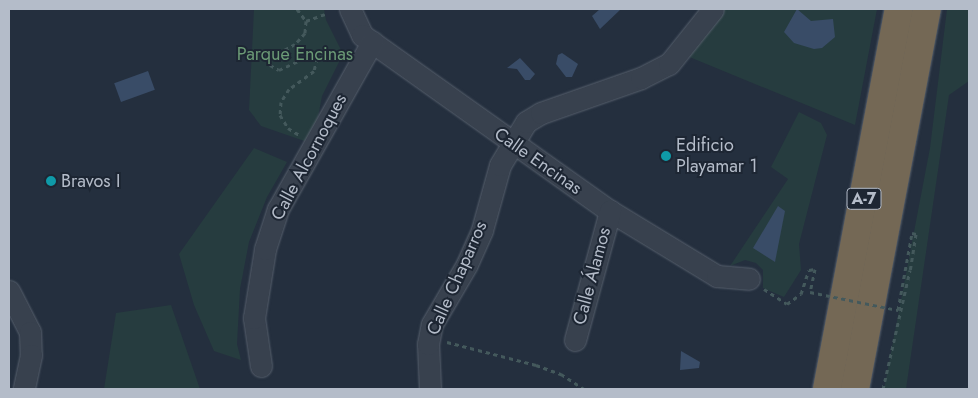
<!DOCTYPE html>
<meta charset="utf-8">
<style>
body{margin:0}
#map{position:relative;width:978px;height:398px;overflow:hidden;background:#242f3e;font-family:Jost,sans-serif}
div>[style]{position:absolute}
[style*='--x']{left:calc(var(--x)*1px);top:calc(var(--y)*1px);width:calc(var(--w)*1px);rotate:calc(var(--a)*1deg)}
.green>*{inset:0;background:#263c3f}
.water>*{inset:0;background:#394c67;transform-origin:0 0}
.path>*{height:3px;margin-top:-1.5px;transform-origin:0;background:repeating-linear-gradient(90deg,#44595c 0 4px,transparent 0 8px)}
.roads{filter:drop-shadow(0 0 1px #565f6c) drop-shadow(0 0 1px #565f6c)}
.street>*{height:21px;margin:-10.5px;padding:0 10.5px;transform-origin:10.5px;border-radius:10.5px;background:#38414e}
.highway>*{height:28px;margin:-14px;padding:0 14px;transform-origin:14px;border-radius:14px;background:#746855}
.path-bridge>*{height:3px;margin-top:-1.5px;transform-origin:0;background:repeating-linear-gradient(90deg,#44595c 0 4px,transparent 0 8px)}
.dots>*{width:14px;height:14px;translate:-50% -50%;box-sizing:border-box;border:2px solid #1d2633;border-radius:50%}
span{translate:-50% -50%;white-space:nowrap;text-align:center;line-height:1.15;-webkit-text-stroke:4px #1d2633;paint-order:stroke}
.shield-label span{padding:1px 4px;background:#1d2633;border:1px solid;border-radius:4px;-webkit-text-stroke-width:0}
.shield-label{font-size:16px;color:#b4bcc9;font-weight:700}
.park-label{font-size:18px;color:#6b9a76}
.poi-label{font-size:18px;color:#b4bcc9}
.left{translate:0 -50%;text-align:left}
.street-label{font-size:18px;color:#b4bcc9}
.frame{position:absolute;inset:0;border:10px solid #b4bcc9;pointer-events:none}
</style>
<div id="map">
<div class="green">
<div style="clip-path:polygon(254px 9px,324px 9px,326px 20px,343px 54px,322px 96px,313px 144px,261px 126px,249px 110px)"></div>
<div style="clip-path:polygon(720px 9px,877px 9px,855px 125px,687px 56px)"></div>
<div style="clip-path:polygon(947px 9px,969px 9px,969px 81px,949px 95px,906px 389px,884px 389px,930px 148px)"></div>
<div style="clip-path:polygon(799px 112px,821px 123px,827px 135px,799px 244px,801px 270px,784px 297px,763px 288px,763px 270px,756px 263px,745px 260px,730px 266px,788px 179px,771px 167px)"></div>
<div style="clip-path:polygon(254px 148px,287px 162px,267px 197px,249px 242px,240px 289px,237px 344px,241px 360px,214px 351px,194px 305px,179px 254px)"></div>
<div style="clip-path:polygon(171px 305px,200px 389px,104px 389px,116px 313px)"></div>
</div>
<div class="water">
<div style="clip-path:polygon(600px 9px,621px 9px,600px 29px,592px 16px)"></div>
<div style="clip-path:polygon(797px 9px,811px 21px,833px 19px,835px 37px,822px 48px,814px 49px,794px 43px,784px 32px)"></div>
<div style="clip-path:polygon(562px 53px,578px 64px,572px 77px,566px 77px,556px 64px,558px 55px)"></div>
<div style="clip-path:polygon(520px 58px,535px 74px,530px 80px,525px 80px,517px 69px,507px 68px)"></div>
<div style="left:148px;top:71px;width:20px;height:36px;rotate:70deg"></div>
<div style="clip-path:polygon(778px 206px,785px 211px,775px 262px,753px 248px)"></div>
<div style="clip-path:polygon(681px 351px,700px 362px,699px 368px,680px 370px)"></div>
</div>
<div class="path">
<div style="--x:297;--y:9;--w:15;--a:53"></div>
<div style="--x:306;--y:21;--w:12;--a:95"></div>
<div style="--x:305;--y:33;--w:15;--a:132"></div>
<div style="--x:295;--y:44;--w:25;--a:151"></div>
<div style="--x:273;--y:56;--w:9;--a:108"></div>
<div style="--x:270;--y:65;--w:10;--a:29"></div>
<div style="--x:279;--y:70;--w:31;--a:-25"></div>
<div style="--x:307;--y:57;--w:10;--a:6"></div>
<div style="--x:317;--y:58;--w:13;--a:103"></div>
<div style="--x:314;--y:71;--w:31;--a:144"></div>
<div style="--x:289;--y:89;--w:15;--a:122"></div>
<div style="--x:281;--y:102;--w:13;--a:94"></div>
<div style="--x:280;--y:115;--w:15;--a:58"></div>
<div style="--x:288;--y:128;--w:13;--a:32"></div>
<div style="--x:306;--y:21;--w:20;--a:-20"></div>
<div style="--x:764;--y:289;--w:27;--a:33"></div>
<div style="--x:787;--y:304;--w:17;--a:-36"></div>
<div style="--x:801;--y:294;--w:25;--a:-72"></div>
<div style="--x:809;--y:270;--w:6;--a:-9"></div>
<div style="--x:447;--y:342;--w:92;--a:14.5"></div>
<div style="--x:536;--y:365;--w:27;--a:20"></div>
<div style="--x:561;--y:374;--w:27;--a:33"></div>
<div style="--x:883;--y:389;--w:122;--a:-77.2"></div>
</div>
<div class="roads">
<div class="street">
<div style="--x:350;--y:9;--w:29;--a:65"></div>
<div style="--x:362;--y:35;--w:304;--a:35.4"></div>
<div style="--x:610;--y:211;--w:125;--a:31.3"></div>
<div style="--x:717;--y:276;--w:32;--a:5"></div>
<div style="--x:9;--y:291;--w:46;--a:62.9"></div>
<div style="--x:30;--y:332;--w:23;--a:88"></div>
<div style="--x:31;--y:355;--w:35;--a:102"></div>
<div style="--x:575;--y:340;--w:134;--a:-74.8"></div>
<div style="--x:261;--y:366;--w:49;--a:-98.3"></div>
<div style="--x:254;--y:318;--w:70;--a:-80.9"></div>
<div style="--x:265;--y:249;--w:42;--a:-72"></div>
<div style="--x:278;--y:209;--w:192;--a:-60.6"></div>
<div style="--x:430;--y:389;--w:45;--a:-92.5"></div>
<div style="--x:428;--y:344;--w:20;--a:-79"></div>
<div style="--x:432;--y:324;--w:69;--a:-59.7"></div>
<div style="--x:467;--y:264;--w:37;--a:-66"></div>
<div style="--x:482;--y:230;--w:67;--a:-74.5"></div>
<div style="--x:500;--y:165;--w:50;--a:-58.8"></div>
<div style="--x:526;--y:122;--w:17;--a:-31"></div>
<div style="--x:541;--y:113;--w:106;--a:-19.3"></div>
<div style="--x:641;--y:78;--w:31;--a:-27"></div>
<div style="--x:669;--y:64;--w:70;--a:-51.3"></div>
</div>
<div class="highway">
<div style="--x:827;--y:389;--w:387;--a:-79.3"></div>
<div style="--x:855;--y:389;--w:387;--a:-79.3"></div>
</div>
</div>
<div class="path-bridge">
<div style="--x:815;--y:269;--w:24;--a:102"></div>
<div style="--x:810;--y:292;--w:90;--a:11.6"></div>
<div style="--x:898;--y:310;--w:78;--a:-79.7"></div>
<div style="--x:912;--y:233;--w:4;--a:14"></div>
<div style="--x:916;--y:234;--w:36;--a:99"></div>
</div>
<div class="dots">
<div style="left:666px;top:156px;background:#0f9aa8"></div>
<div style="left:51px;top:181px;background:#0f9aa8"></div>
</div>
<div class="shield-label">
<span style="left:864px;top:199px">A-7</span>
</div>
<div class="park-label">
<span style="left:295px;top:54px">Parque Encinas</span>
</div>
<div class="poi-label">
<span class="left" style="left:676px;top:156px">Edificio<br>Playamar 1</span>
<span class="left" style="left:61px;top:181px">Bravos I</span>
</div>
<div class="street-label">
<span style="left:309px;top:157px;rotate:-62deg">Calle Alcornoques</span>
<span style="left:538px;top:161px;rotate:35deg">Calle Encinas</span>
<span style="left:592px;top:276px;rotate:-75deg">Calle Álamos</span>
<span style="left:457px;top:278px;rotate:-66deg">Calle Chaparros</span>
</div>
<div class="frame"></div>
</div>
